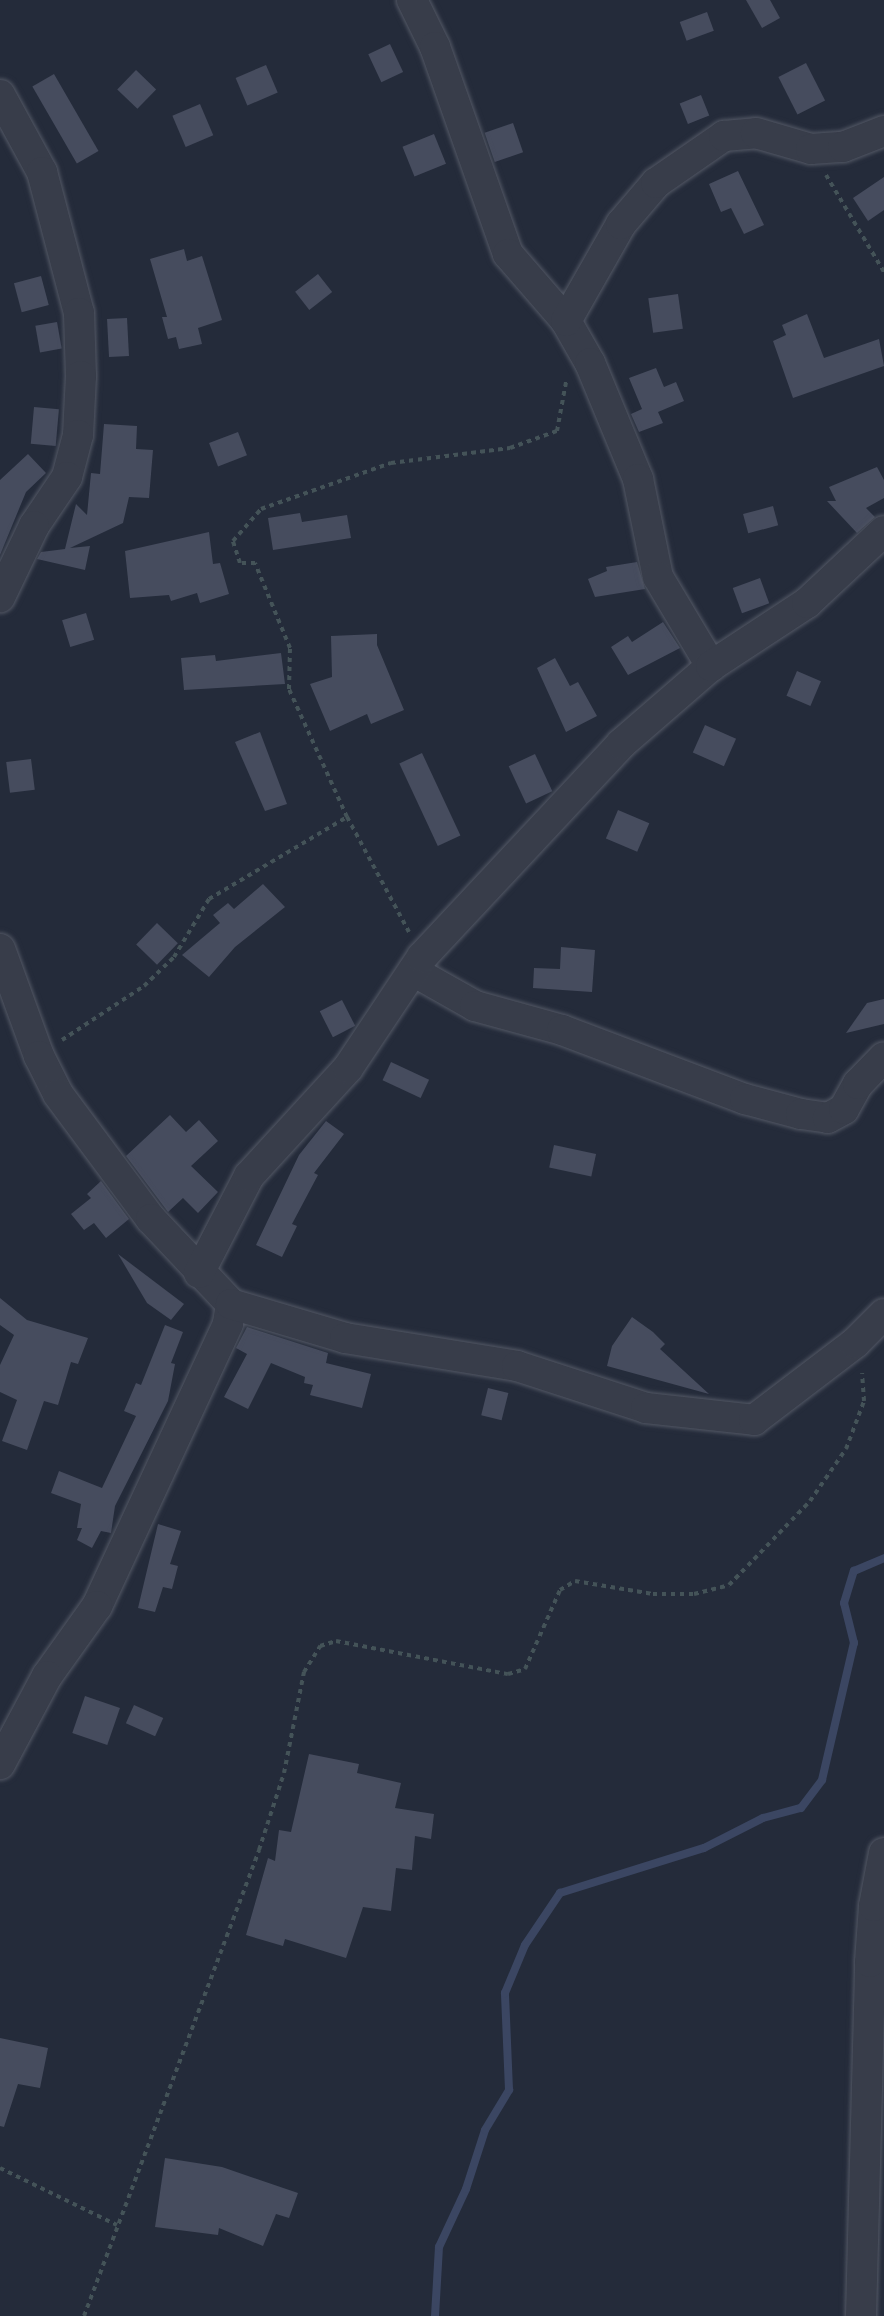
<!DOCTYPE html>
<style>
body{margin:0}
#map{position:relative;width:884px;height:2316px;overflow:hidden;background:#242b3a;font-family:"DM Sans",sans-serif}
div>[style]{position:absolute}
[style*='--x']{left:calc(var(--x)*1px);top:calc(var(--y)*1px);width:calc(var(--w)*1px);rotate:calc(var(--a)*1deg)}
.stream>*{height:8px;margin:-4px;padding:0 4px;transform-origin:4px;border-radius:4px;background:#3b4662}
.building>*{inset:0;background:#464c5e;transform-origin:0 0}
.path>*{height:4px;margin-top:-2px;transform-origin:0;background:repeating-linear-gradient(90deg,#445358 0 4.5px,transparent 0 9px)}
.roads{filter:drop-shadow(0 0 2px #535865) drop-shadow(0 0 2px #535865)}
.street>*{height:30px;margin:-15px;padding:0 15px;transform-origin:15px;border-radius:15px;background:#383d4a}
span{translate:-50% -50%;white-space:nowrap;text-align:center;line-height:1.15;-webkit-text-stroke:4.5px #1d222f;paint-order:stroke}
</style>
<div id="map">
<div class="stream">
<div style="--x:435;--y:2316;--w:69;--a:-86.7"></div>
<div style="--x:439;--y:2247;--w:64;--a:-65"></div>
<div style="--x:466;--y:2189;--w:62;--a:-72.1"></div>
<div style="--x:485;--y:2130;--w:47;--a:-59"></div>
<div style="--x:509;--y:2090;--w:97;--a:-92.4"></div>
<div style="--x:505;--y:1993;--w:52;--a:-67.4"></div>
<div style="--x:525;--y:1945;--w:63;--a:-56.1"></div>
<div style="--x:560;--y:1893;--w:151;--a:-17.4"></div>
<div style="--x:704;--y:1848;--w:66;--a:-27"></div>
<div style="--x:763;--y:1818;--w:39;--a:-15"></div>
<div style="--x:801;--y:1808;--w:35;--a:-53"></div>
<div style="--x:822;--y:1780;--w:141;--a:-76.9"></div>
<div style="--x:854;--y:1643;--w:41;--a:-104"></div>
<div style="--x:844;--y:1603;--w:34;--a:-73"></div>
<div style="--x:854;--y:1571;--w:33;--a:-23"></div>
</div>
<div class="building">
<div style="clip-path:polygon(746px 0,770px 0,780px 18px,762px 28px)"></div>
<div style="left:707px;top:12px;width:20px;height:29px;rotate:70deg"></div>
<div style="left:390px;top:44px;width:31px;height:24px;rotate:65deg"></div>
<div style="left:806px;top:63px;width:42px;height:31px;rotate:63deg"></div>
<div style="left:266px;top:65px;width:30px;height:33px;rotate:67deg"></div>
<div style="left:136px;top:70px;width:28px;height:27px;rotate:44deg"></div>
<div style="left:54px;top:74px;width:89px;height:25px;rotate:60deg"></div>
<div style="left:701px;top:95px;width:22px;height:23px;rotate:68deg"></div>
<div style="left:200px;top:104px;width:34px;height:30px;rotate:67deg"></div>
<div style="left:513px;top:123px;width:31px;height:30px;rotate:71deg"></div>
<div style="left:434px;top:134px;width:32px;height:34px;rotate:68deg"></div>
<div style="clip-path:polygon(738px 171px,764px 225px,744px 234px,731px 208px,721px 212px,709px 184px)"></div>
<div style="clip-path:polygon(884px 177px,884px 210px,868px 221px,853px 198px)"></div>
<div style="clip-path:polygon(184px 249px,187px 261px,202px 256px,222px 320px,198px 328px,202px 344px,179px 349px,176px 337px,168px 339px,162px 317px,167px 317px,150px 259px)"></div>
<div style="left:318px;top:274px;width:23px;height:29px;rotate:52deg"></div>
<div style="left:41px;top:276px;width:30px;height:28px;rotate:75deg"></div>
<div style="left:678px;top:294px;width:35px;height:30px;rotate:82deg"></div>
<div style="clip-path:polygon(807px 314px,824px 358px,879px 339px,884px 366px,793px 398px,773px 341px,786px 335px,782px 325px)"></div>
<div style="left:127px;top:318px;width:38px;height:20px;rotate:87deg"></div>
<div style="left:57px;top:322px;width:27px;height:22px;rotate:80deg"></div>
<div style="clip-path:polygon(656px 368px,664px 387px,676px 382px,684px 401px,658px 412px,663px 423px,639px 432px,631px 414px,642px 409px,629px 378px)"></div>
<div style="left:34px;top:407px;width:25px;height:37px;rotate:5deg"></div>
<div style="clip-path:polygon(104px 424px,137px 426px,136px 449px,153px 450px,149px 498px,129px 497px,123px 523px,70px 548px,90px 546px,85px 570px,37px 559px,41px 552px,65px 549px,76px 504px,87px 515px,91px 473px,100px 474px)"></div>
<div style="left:238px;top:432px;width:25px;height:31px;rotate:69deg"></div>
<div style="clip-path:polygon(28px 454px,46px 473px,26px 492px,0 555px,0 480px)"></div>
<div style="clip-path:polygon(877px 467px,884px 480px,884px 498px,866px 508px,875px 517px,857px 533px,827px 501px,836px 501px,829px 487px)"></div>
<div style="left:773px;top:506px;width:20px;height:31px;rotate:75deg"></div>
<div style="clip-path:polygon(300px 513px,302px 522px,347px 515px,351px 538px,273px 550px,268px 518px)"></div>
<div style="clip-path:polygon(209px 532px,213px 564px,220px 563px,229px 594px,200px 603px,197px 593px,171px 601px,169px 595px,130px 598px,125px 551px)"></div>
<div style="clip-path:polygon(637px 562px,645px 589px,595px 597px,588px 579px,607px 571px,606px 567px)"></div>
<div style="left:760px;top:578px;width:27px;height:29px;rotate:70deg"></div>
<div style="left:86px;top:613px;width:28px;height:25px;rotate:73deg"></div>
<div style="clip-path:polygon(663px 622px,680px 648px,628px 675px,611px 647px,628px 636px,632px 642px)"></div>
<div style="clip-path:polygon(377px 634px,377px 645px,404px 710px,371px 724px,367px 714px,330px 731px,310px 684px,332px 677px,331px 636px)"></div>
<div style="clip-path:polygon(281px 653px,285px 684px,184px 690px,181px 658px,215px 655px,216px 661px)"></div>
<div style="clip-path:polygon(555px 658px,570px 686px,578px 682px,597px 716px,566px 732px,537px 668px)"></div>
<div style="left:797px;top:671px;width:26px;height:27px;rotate:23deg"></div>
<div style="left:705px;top:725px;width:34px;height:30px;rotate:24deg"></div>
<div style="clip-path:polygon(260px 732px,287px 804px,265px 811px,235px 742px)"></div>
<div style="left:422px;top:753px;width:91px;height:25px;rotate:65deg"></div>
<div style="left:535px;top:754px;width:41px;height:29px;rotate:65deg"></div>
<div style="left:31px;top:759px;width:31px;height:25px;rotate:83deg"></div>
<div style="left:618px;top:810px;width:34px;height:31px;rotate:23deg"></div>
<div style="clip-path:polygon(263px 884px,285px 907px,235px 947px,209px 977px,182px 955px,220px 923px,213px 915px,228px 903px,234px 909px)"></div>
<div style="left:157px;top:923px;width:29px;height:30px;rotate:44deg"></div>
<div style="clip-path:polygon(561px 947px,595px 950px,592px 992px,533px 988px,534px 968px,560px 969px)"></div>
<div style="clip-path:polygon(884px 999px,884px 1024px,846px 1033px,867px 1003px)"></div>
<div style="left:342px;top:1000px;width:29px;height:25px;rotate:63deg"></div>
<div style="left:391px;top:1062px;width:42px;height:20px;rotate:25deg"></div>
<div style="clip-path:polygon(170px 1115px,186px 1132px,199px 1120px,218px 1141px,191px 1166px,218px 1192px,198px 1213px,183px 1198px,168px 1212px,126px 1156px)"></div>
<div style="clip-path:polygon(326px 1121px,344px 1134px,314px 1173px,318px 1175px,292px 1224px,297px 1226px,282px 1257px,256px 1245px,299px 1155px)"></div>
<div style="left:554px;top:1145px;width:43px;height:23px;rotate:12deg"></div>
<div style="clip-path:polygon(101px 1181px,129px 1219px,106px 1238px,94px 1223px,84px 1230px,71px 1214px,91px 1198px,87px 1194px)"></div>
<div style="clip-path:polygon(118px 1254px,184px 1304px,171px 1320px,147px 1303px)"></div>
<div style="clip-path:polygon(0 1298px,27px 1320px,88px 1338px,78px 1364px,71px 1362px,58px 1405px,44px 1401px,27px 1450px,2px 1441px,17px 1400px,0 1392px,0 1365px,14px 1335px,0 1325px)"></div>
<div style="clip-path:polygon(632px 1317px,653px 1332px,665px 1344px,660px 1349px,709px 1394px,607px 1366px,612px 1346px)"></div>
<div style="clip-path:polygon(165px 1325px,183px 1332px,171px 1363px,175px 1364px,168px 1401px,115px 1506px,111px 1533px,101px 1531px,92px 1548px,77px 1540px,82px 1528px,77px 1528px,81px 1504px,51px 1493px,59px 1471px,102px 1488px,136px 1416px,124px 1411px,136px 1383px,141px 1385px)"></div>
<div style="clip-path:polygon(247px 1327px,328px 1353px,326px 1363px,371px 1374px,362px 1408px,310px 1395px,313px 1385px,304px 1383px,305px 1377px,271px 1363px,248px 1409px,224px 1397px,247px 1354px,236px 1348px)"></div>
<div style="left:488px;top:1388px;width:21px;height:28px;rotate:14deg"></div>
<div style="clip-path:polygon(158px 1524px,181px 1531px,170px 1564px,178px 1566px,172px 1589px,163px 1587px,155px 1612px,138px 1608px)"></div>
<div style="left:85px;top:1696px;width:37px;height:39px;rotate:19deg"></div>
<div style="left:134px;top:1705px;width:32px;height:20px;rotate:24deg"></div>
<div style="clip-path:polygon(309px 1754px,359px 1764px,357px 1773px,401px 1783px,395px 1808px,434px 1814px,431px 1839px,415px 1836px,412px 1870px,396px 1868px,391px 1911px,363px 1907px,346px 1958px,285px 1939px,283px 1946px,246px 1935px,268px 1858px,275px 1861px,279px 1830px,291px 1832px)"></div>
<div style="clip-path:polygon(0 2038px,48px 2048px,40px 2088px,18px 2084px,4px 2127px,0 2126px)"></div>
<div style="clip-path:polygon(165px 2158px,222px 2167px,298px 2193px,289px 2218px,276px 2214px,263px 2246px,219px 2228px,218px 2235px,155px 2227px)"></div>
</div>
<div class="path">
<div style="--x:826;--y:175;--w:113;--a:59.1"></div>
<div style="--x:409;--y:932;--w:131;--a:-118.3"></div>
<div style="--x:347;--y:817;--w:141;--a:-114.4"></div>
<div style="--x:289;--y:689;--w:41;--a:-88.6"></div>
<div style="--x:290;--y:648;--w:92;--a:-112.4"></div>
<div style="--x:255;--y:563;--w:15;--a:180"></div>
<div style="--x:240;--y:563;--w:23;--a:-108"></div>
<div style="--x:233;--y:541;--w:43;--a:-48.8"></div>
<div style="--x:261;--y:509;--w:138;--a:-19.5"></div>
<div style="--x:391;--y:463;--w:120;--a:-7.2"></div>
<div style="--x:510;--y:448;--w:50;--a:-19.9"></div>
<div style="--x:557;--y:431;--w:50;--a:-79.6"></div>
<div style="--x:62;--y:1040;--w:98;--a:-33.4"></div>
<div style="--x:144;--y:986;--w:42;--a:-44"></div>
<div style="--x:174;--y:957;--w:68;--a:-58.9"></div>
<div style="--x:209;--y:899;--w:161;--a:-30.7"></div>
<div style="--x:0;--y:2168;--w:130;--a:26"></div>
<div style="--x:84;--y:2316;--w:498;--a:-69.4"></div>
<div style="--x:259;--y:1850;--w:81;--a:-72"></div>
<div style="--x:284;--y:1773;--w:103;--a:-78.8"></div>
<div style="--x:304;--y:1672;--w:31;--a:-58"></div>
<div style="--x:320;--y:1646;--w:17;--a:-17"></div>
<div style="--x:336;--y:1641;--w:175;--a:10.9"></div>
<div style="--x:508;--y:1674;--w:18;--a:-16"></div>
<div style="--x:525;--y:1669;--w:86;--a:-66.1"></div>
<div style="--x:560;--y:1590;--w:17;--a:-31"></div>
<div style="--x:575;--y:1581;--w:79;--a:9.5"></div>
<div style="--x:653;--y:1594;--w:41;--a:0"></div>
<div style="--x:694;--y:1594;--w:36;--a:-14"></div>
<div style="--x:729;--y:1585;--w:117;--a:-46"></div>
<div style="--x:810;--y:1501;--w:63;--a:-55.3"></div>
<div style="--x:846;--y:1449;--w:51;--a:-69.4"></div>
<div style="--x:864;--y:1401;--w:28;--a:-94"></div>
</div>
<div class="roads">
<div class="street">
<div style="--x:412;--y:0;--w:52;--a:63.9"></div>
<div style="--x:435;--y:47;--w:219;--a:70.6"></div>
<div style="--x:508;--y:254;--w:89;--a:49.1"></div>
<div style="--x:566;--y:321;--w:48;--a:60.3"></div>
<div style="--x:590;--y:363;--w:126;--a:67.5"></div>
<div style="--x:638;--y:479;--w:100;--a:78.5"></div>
<div style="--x:658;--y:577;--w:104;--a:59.2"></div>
<div style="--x:0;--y:95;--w:88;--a:61.4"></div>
<div style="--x:42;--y:172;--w:146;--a:75.3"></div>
<div style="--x:79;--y:313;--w:63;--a:88.2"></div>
<div style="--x:81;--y:376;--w:59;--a:92.9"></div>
<div style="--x:78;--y:435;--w:43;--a:104.7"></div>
<div style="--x:67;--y:477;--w:59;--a:124"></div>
<div style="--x:34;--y:526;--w:79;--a:115.6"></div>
<div style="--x:566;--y:321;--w:112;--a:-60.4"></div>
<div style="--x:621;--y:224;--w:54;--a:-49.5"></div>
<div style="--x:656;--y:183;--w:83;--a:-34.7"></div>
<div style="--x:724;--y:136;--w:32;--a:-5"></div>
<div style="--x:756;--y:133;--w:57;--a:16.2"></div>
<div style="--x:811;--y:149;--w:32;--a:-4"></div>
<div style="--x:843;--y:147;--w:44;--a:-21.3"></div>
<div style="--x:0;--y:949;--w:114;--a:70"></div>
<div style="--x:39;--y:1056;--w:42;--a:63.4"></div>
<div style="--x:58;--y:1094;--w:156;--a:53.4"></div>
<div style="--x:151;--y:1219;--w:117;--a:46.7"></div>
<div style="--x:231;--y:1304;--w:20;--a:99"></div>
<div style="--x:228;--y:1324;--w:311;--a:114.9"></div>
<div style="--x:97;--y:1606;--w:86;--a:125.5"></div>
<div style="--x:47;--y:1676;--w:100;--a:118.1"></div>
<div style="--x:413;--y:971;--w:71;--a:29.4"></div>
<div style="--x:475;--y:1006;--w:90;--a:15.4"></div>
<div style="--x:562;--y:1030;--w:196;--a:20.7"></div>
<div style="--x:745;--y:1099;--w:58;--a:15"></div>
<div style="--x:801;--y:1114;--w:27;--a:8"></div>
<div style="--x:828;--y:1118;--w:18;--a:-29"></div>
<div style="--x:844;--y:1109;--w:29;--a:-61"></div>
<div style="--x:858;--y:1084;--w:37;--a:-46"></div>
<div style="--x:199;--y:1273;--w:109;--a:-62.7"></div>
<div style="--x:249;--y:1176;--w:147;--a:-47.5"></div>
<div style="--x:348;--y:1068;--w:133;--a:-56.3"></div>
<div style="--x:422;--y:957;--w:291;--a:-46.9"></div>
<div style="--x:621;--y:744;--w:119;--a:-40.9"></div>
<div style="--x:711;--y:666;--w:115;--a:-33.3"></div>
<div style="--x:807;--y:603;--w:105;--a:-43.1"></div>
<div style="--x:231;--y:1304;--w:119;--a:16.6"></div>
<div style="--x:345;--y:1338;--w:174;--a:9.2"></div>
<div style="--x:517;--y:1366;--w:136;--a:18"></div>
<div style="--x:646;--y:1408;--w:109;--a:6.3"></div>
<div style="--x:754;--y:1420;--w:127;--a:-37.3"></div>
<div style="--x:855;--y:1343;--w:41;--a:-45"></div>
<div style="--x:861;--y:2316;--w:354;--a:-88.5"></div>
<div style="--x:870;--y:1962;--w:56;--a:-85.9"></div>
<div style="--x:874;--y:1906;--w:54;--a:-79.3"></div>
</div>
</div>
</div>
